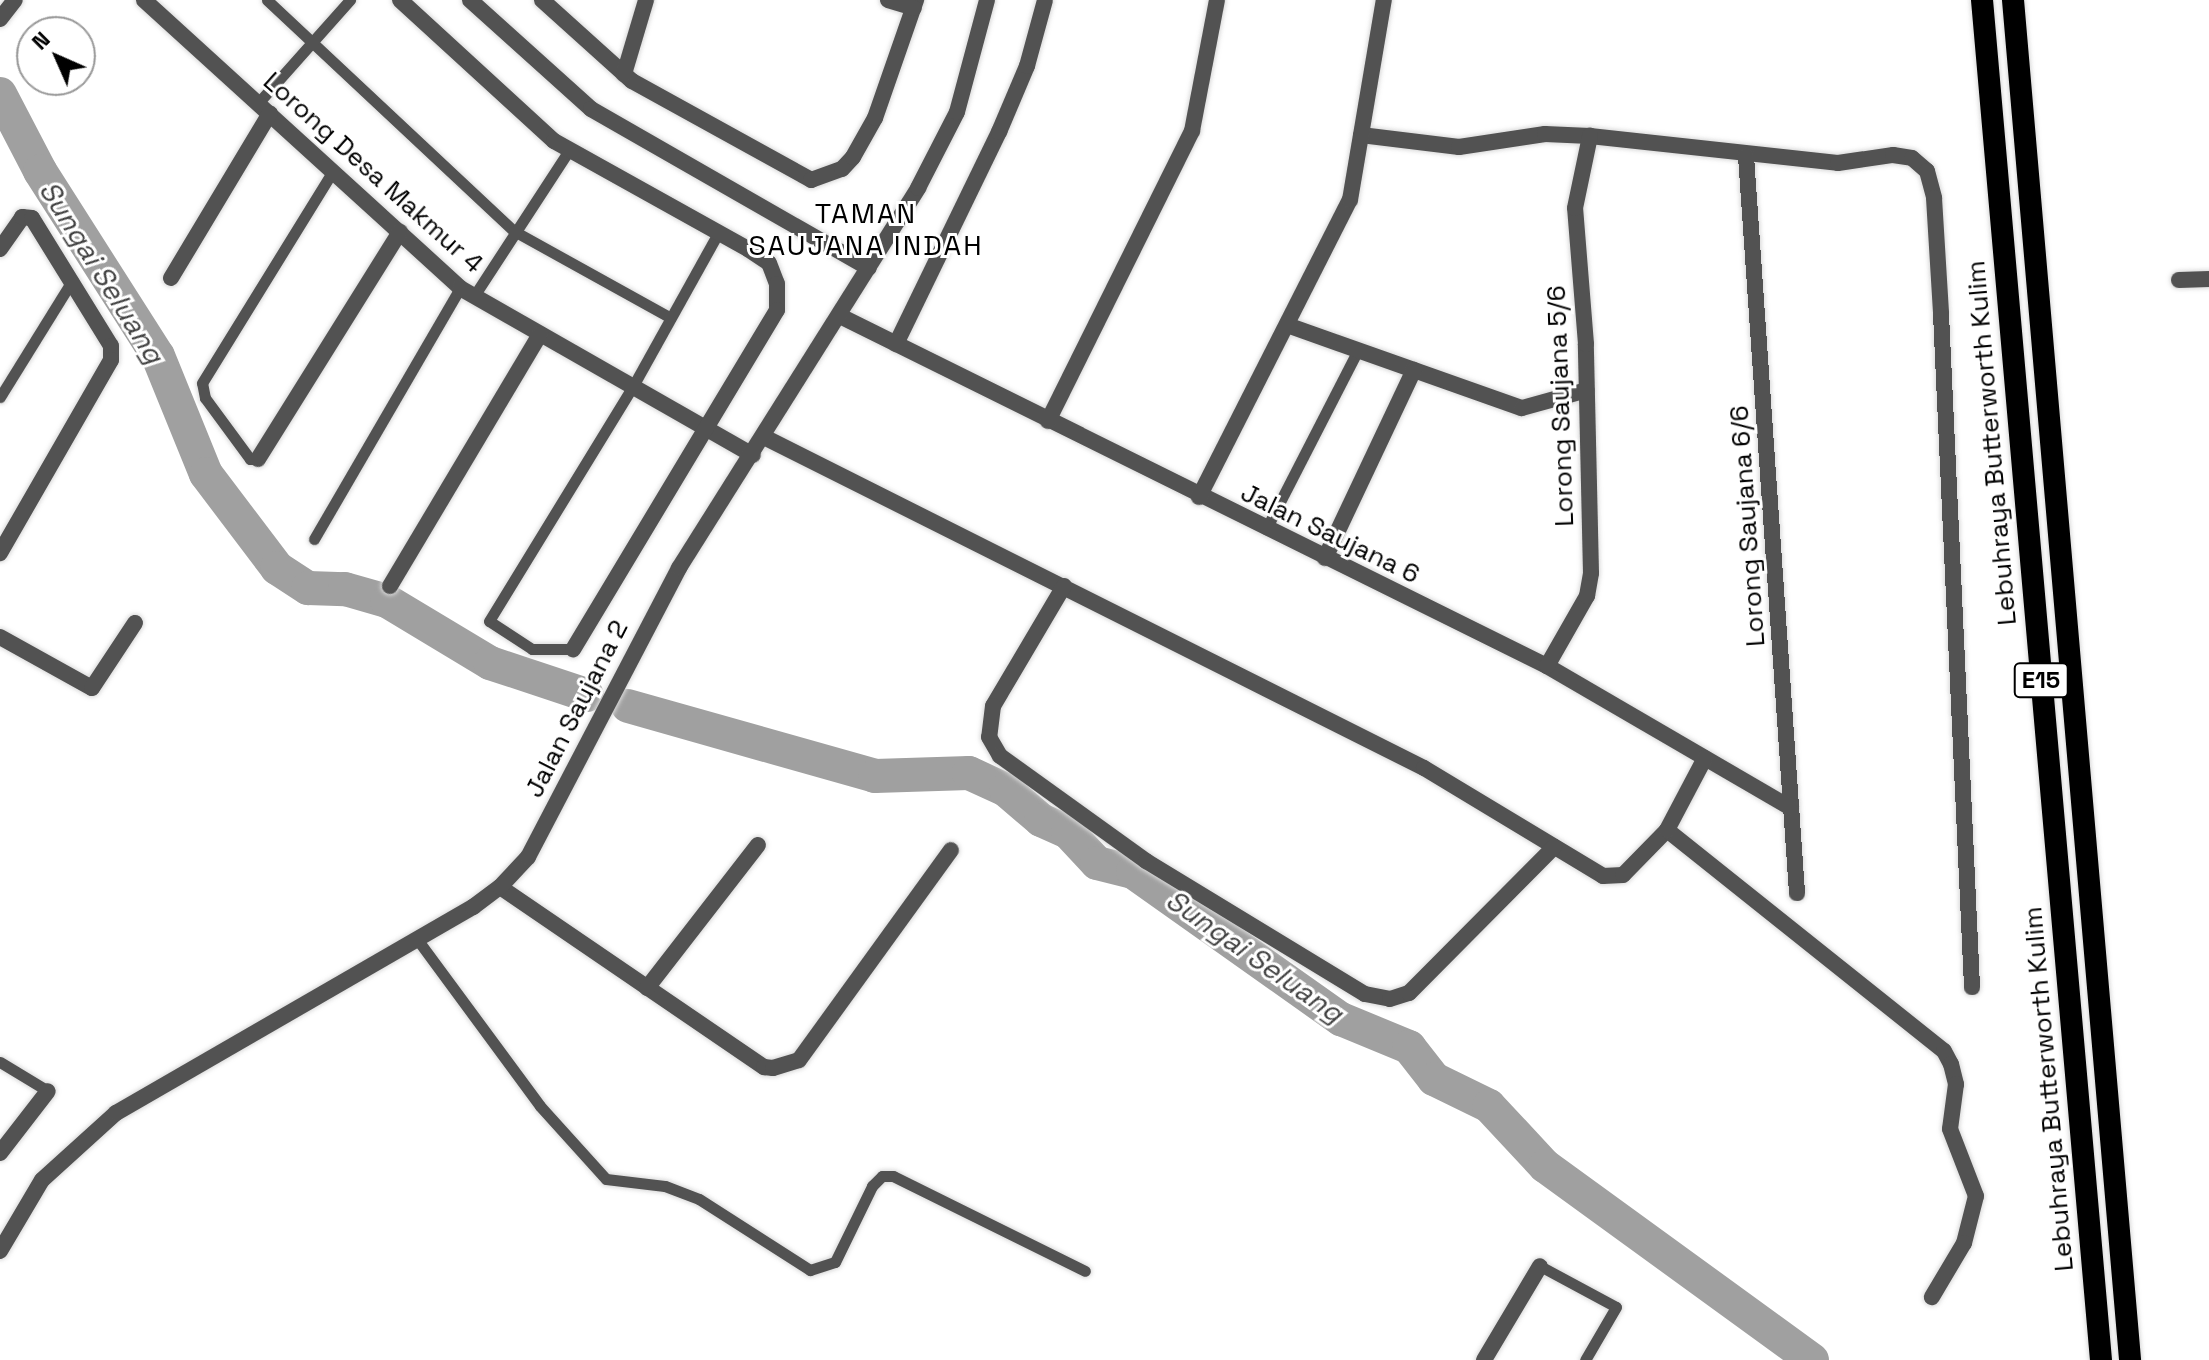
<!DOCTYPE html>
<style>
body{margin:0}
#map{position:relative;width:2209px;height:1360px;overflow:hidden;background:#fff;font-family:"Space Grotesk",sans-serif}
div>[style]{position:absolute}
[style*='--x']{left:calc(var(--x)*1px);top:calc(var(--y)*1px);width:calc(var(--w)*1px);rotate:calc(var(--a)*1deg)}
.river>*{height:34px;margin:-17px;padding:0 17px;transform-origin:17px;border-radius:17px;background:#a0a0a0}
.roads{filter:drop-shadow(0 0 2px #dbdbdb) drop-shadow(0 0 2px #dbdbdb)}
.service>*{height:11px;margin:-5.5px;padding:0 5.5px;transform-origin:5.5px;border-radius:5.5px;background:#525252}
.minor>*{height:16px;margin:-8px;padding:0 8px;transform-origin:8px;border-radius:8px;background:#525252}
.trunk>*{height:22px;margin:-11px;padding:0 11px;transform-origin:11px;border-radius:11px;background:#000}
span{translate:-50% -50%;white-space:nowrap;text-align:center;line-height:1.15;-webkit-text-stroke:6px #fff;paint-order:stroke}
.shield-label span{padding:2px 6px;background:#fff;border:2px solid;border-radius:6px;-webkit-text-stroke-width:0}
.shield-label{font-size:24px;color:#000;font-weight:700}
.street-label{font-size:26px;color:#000}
.neighbourhood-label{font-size:28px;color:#000;letter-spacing:2px}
.water-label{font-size:28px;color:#414141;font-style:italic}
.north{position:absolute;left:16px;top:16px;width:80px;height:80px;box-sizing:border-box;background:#fff;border:2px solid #999;border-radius:50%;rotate:315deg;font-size:22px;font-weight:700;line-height:32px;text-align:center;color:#000}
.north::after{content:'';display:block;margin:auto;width:28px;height:36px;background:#000;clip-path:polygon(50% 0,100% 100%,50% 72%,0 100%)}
</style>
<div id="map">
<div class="river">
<div style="--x:0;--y:94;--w:87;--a:62.5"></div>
<div style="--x:40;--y:171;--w:219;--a:57.5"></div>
<div style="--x:158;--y:356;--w:127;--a:67.9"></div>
<div style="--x:206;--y:474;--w:118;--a:52.9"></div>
<div style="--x:277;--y:568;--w:37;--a:33"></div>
<div style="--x:308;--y:588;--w:37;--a:2"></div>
<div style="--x:345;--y:589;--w:44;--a:15.9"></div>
<div style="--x:387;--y:601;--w:120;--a:31"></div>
<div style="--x:490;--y:663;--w:102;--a:18.3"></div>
<div style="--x:628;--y:706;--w:257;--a:15.8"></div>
<div style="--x:875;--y:776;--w:94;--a:-1.8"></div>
<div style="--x:969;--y:773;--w:41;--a:24.7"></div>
<div style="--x:1006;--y:790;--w:46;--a:40.6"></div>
<div style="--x:1041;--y:820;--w:30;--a:24"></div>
<div style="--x:1068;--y:832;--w:42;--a:46.9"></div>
<div style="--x:1097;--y:863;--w:37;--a:14"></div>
<div style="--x:1133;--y:872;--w:255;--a:35.3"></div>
<div style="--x:1341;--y:1019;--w:74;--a:22.4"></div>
<div style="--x:1409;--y:1047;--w:41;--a:52"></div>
<div style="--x:1434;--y:1079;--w:61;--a:26.1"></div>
<div style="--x:1489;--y:1106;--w:82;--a:47"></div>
<div style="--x:1545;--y:1166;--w:330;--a:36"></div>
</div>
<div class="roads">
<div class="service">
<div style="--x:267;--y:0;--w:338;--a:43.1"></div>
<div style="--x:514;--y:231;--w:179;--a:29"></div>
<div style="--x:259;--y:102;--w:137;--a:-48.3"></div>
<div style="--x:474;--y:296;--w:174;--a:-56.9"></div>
<div style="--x:0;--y:397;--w:137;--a:-58.2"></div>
<div style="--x:258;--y:459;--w:8;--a:180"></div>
<div style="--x:250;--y:459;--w:76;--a:-126.4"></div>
<div style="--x:205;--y:398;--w:15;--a:-101"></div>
<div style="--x:202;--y:383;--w:249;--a:-58.3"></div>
<div style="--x:1266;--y:529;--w:201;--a:-62.8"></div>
<div style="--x:314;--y:539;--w:290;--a:-59.8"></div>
<div style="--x:573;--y:649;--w:41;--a:180"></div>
<div style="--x:532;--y:649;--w:51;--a:-146.9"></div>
<div style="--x:489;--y:621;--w:276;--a:-58.5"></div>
<div style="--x:633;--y:386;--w:175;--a:-60.9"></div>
<div style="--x:417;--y:939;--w:207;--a:53.6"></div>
<div style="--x:540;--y:1106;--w:98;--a:47.9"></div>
<div style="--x:606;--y:1179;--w:59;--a:6.8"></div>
<div style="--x:665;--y:1186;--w:36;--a:21"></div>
<div style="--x:699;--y:1199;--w:132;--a:32.6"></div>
<div style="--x:810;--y:1270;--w:26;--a:-18"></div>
<div style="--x:835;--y:1262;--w:85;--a:-64"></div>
<div style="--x:872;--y:1186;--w:14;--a:-45"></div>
<div style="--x:882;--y:1176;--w:11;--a:0"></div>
<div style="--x:893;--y:1176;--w:214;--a:26.3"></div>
<div style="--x:0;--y:1062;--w:56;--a:31.1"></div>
<div style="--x:1540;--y:1266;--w:86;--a:28.3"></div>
<div style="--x:1616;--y:1307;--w:61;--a:120.3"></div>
</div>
<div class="minor">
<div style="--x:144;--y:0;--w:428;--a:42.3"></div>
<div style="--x:460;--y:288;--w:337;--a:29.7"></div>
<div style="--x:400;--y:0;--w:209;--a:42.5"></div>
<div style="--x:554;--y:141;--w:222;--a:29.1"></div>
<div style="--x:748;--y:249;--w:25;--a:34"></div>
<div style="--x:769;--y:263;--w:22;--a:69"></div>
<div style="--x:777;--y:284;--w:26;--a:90"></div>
<div style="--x:777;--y:310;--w:396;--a:121"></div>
<div style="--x:470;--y:0;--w:163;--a:42"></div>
<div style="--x:591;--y:109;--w:320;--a:29.8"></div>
<div style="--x:542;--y:0;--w:121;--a:42"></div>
<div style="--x:632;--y:81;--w:205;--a:28.9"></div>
<div style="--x:811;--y:180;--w:33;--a:-20"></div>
<div style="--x:842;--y:169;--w:16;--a:-47"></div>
<div style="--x:853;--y:157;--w:45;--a:-60.6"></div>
<div style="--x:875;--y:118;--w:125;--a:-70.8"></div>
<div style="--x:888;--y:0;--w:27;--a:17"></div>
<div style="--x:0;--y:19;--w:24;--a:-52"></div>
<div style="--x:624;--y:74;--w:77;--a:-73.4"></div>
<div style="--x:1361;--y:135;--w:99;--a:7"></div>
<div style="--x:1459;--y:147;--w:87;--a:-8.6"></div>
<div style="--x:1545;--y:134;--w:45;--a:2.5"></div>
<div style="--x:1590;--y:136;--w:249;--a:6.2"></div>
<div style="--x:1838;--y:163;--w:56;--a:-8.3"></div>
<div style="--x:1893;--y:155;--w:19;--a:9"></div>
<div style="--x:1912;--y:158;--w:20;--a:41"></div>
<div style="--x:1927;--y:171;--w:28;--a:75"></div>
<div style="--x:1934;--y:198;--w:116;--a:86.5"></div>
<div style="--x:1941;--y:314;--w:674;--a:87.36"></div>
<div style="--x:1746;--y:156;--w:739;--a:86.04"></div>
<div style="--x:0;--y:249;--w:39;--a:-55"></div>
<div style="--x:22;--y:217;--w:10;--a:6"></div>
<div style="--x:32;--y:218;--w:150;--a:58.3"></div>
<div style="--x:111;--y:346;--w:14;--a:90"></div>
<div style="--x:111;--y:360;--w:223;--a:119.9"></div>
<div style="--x:171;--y:278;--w:192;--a:-59"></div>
<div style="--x:2179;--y:280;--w:30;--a:-2"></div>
<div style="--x:840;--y:316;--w:789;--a:26.34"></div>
<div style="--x:1547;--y:666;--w:282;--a:30.2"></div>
<div style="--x:1287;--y:325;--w:249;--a:19.5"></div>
<div style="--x:1522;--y:408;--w:67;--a:-15.5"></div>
<div style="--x:896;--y:344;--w:236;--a:-64.1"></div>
<div style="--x:999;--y:132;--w:72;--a:-67"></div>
<div style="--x:1027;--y:66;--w:68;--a:-74.7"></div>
<div style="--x:1048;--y:421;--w:324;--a:-63.6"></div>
<div style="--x:1192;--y:131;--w:133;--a:-79.2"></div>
<div style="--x:764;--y:437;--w:738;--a:26.63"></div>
<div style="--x:1424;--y:768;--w:209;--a:31.1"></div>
<div style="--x:1603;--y:876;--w:20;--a:-3"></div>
<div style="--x:1623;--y:875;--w:63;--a:-45.6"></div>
<div style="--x:1667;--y:830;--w:354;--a:38.6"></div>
<div style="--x:1944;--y:1051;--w:15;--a:62"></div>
<div style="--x:1951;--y:1064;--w:21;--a:76"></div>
<div style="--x:1956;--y:1084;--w:45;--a:97.6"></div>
<div style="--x:1950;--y:1129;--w:72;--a:68.8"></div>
<div style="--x:1976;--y:1196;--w:49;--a:104.3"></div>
<div style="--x:1964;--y:1243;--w:63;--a:120.7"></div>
<div style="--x:258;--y:459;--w:268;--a:-58"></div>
<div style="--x:1199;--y:497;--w:333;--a:-63.1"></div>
<div style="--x:1350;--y:200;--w:203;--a:-80.4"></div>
<div style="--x:1325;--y:558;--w:208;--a:-64.7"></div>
<div style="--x:390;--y:586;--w:293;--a:-59.2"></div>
<div style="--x:1064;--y:586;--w:139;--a:120.6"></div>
<div style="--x:993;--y:706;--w:31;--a:97"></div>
<div style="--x:989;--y:737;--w:22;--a:60"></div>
<div style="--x:1000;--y:756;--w:180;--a:35.7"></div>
<div style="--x:1146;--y:861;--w:256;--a:31.3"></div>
<div style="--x:1365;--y:994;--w:25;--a:11"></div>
<div style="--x:1390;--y:999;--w:20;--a:-18"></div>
<div style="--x:1409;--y:993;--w:206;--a:-45.2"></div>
<div style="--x:0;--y:637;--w:105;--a:29"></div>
<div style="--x:92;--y:688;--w:78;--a:-56.5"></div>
<div style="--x:1547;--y:666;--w:81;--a:-60.3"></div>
<div style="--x:1587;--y:596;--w:23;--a:-80"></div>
<div style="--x:1591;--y:573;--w:229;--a:-91.3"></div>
<div style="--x:1586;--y:344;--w:136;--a:-94.6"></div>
<div style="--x:1575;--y:208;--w:74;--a:-78.2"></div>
<div style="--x:1667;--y:830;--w:81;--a:-62.2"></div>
<div style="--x:500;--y:887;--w:320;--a:34.3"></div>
<div style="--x:764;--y:1067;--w:9;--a:6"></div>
<div style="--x:773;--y:1068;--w:27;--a:-17"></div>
<div style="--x:799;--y:1060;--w:259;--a:-54.1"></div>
<div style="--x:647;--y:988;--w:181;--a:-52.2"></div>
<div style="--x:0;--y:1153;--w:78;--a:-52.3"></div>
<div style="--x:0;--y:1251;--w:82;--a:-59.4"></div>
<div style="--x:42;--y:1180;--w:100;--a:-42.2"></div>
<div style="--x:116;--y:1113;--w:412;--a:-30"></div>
<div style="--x:473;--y:907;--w:34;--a:-37"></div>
<div style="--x:500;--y:887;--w:41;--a:-47"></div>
<div style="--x:528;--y:857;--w:326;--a:-62.4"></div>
<div style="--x:679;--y:568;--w:449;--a:-57.8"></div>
<div style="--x:918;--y:188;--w:85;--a:-62.8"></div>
<div style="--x:957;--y:112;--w:116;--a:-75"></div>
<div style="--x:1484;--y:1360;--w:109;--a:-59.2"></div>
</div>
<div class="trunk">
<div style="--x:1982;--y:0;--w:1365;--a:85"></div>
<div style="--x:2013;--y:0;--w:1365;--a:85.08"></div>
</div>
</div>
<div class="shield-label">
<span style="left:2041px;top:680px">E15</span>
</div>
<div class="street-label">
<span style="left:373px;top:173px;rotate:42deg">Lorong Desa Makmur 4</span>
<span style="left:1561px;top:406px;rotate:-92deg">Lorong Saujana 5/6</span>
<span style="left:1992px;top:443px;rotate:-95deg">Lebuhraya Butterworth Kulim</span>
<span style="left:1748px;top:526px;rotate:-94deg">Lorong Saujana 6/6</span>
<span style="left:1330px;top:534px;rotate:26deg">Jalan Saujana 6</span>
<span style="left:577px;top:709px;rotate:-63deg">Jalan Saujana 2</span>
<span style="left:2049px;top:1089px;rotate:-95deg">Lebuhraya Butterworth Kulim</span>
</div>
<div class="neighbourhood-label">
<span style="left:866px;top:229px">TAMAN<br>SAUJANA INDAH</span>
</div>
<div class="water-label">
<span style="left:102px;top:272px;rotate:58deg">Sungai Seluang</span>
<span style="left:1255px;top:956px;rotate:35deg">Sungai Seluang</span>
</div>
<div class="north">N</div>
</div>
